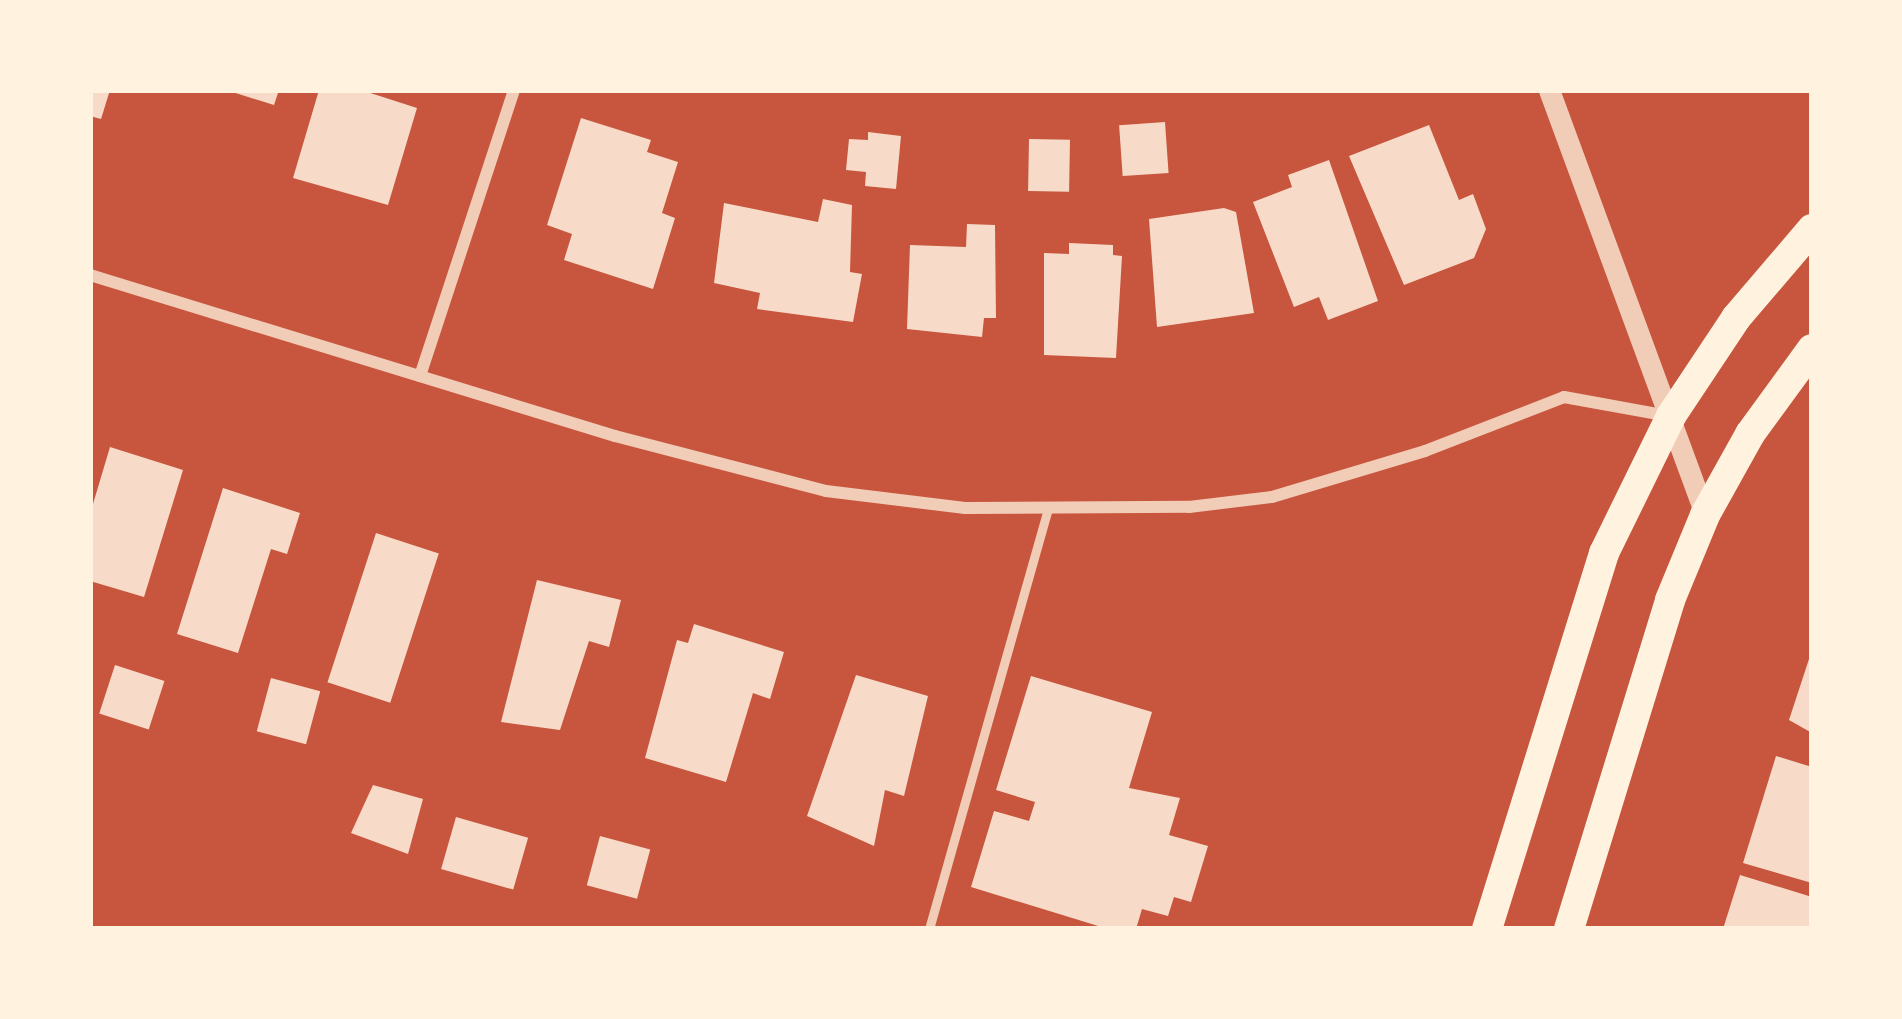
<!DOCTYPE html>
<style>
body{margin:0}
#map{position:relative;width:1902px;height:1019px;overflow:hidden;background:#c8553d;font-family:"Source Sans 3",sans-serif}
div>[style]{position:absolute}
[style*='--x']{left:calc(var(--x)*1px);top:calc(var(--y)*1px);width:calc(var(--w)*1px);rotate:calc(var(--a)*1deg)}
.building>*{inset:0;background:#f7dbc8;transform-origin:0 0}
.service>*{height:9px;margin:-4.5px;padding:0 4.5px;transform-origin:4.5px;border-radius:4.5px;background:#f1ccb7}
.minor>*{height:12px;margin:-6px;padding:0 6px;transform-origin:6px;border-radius:6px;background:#f1ccb7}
.tertiary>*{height:21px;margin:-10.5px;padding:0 10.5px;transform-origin:10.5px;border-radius:10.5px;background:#f1ccb7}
.primary>*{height:30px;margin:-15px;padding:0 15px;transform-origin:15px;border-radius:15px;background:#fff3e0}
span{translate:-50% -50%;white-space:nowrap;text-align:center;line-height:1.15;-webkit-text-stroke:9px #fff3e0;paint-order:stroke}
.frame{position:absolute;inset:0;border:93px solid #fff3e0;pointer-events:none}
</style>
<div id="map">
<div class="building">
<div style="clip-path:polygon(90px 90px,110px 90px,101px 119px,90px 116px)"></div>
<div style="clip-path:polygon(226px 90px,279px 90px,274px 105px)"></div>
<div style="clip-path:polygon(319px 90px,361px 90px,417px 108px,388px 205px,293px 178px)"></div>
<div style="clip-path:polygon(581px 118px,651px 140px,647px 152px,678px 162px,662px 213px,675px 218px,653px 289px,564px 260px,572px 234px,547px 225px)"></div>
<div style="left:1165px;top:122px;width:51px;height:46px;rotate:86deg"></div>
<div style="clip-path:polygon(1429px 125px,1459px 200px,1473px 194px,1486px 229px,1474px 258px,1404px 285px,1349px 156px)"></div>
<div style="clip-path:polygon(868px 132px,901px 136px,896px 189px,865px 186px,866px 172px,846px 170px,849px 139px,868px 140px)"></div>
<div style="left:1029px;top:139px;width:41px;height:52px;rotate:1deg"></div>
<div style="clip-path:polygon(1329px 160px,1378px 301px,1328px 320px,1319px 297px,1294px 307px,1253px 202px,1292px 187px,1288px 175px)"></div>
<div style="clip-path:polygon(823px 199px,852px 205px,850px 272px,862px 274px,853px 322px,757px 309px,760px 293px,714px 283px,724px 203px,818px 222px)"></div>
<div style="clip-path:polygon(1224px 208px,1236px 212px,1254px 313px,1157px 327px,1149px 219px)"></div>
<div style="clip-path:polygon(967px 224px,995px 225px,996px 318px,984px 318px,982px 337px,907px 329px,910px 245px,966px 247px)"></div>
<div style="clip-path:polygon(1069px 243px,1113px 245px,1113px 255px,1122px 256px,1116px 358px,1044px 355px,1044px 253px,1069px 254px)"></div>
<div style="clip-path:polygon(110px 447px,183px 470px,144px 597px,90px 581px,90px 514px)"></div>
<div style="clip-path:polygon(223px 488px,300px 513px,287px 554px,271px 549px,238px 653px,177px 634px)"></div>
<div style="left:376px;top:533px;width:66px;height:157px;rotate:18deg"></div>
<div style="clip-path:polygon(537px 580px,621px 600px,609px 647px,589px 641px,560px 730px,501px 722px)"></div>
<div style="clip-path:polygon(694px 624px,784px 652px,770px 699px,753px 693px,726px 782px,645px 758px,677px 640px,688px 643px)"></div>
<div style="clip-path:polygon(1809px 659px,1812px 660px,1812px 733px,1789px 720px)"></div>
<div style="left:115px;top:665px;width:52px;height:51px;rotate:18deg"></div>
<div style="clip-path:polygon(856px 675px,928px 696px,904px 796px,885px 790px,874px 846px,807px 816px)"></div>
<div style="clip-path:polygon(1031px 676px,1152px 712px,1129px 788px,1180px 798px,1169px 835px,1208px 846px,1191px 902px,1174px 897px,1168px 916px,1142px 909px,1136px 929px,1108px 929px,971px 887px,994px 811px,1029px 821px,1035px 802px,996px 790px)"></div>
<div style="left:271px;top:678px;width:51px;height:55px;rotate:15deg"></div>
<div style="clip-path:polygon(1776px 756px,1812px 767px,1812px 883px,1743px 863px)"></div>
<div style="clip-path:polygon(373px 785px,423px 799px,408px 854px,351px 833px)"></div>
<div style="left:456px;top:817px;width:75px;height:54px;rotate:16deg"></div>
<div style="left:600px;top:836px;width:52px;height:51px;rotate:15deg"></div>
<div style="clip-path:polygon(1740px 875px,1812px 897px,1812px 929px,1723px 929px)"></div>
</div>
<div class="service">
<div style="--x:929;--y:929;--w:433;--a:-74.2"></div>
</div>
<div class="minor">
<div style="--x:90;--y:275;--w:549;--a:17.05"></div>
<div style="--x:615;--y:436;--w:218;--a:14.6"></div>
<div style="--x:826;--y:491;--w:140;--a:7"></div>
<div style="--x:965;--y:508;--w:224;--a:-0.3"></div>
<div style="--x:1189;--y:507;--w:84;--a:-6.9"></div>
<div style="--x:1272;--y:497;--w:160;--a:-16.7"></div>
<div style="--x:1425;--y:451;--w:149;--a:-21.2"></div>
<div style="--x:1564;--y:397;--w:107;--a:10.3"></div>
<div style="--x:420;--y:376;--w:301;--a:-71.8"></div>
</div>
<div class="tertiary">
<div style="--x:1549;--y:90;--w:453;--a:69.8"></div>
</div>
<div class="primary">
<div style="--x:1487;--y:929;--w:394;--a:-72.7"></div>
<div style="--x:1604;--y:553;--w:153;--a:-63.9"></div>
<div style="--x:1671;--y:416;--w:118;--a:-56.4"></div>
<div style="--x:1736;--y:318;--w:117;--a:-49.5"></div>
<div style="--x:1569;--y:929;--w:344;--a:-72.9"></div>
<div style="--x:1670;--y:600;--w:92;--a:-67.6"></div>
<div style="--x:1705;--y:515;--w:93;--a:-60.9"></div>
<div style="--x:1750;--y:434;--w:105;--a:-53.9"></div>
</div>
<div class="frame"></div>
</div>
